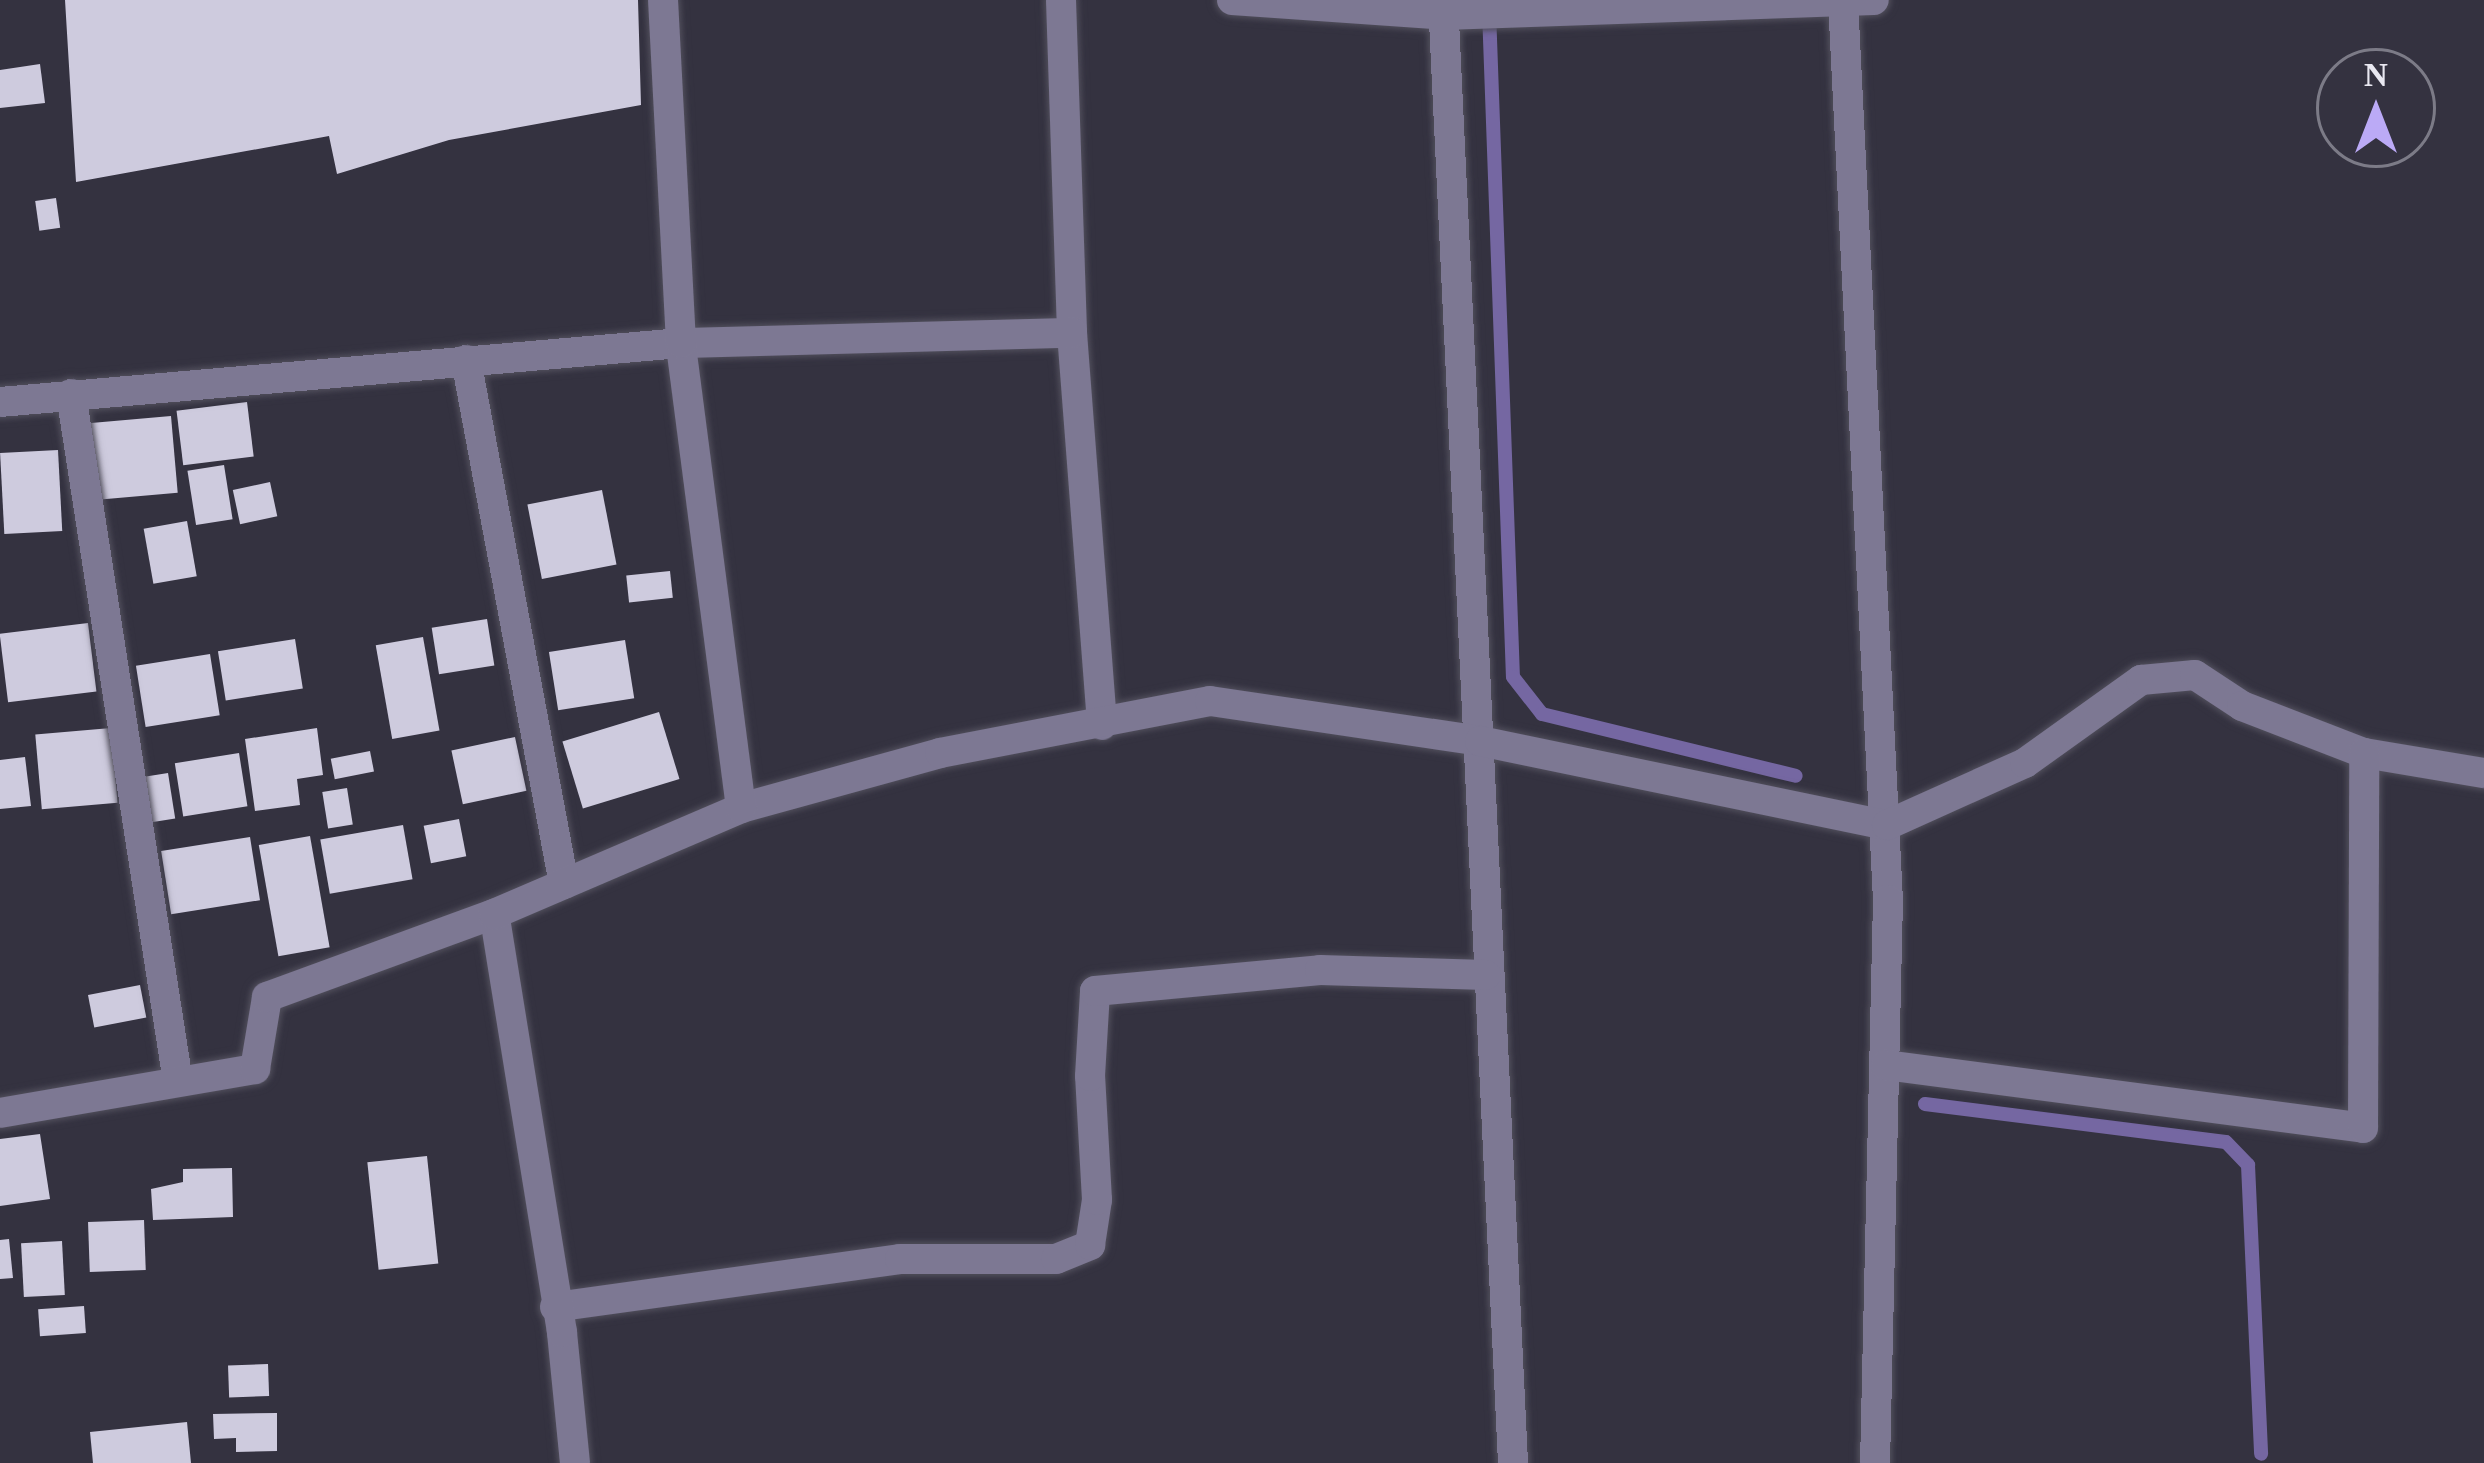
<!DOCTYPE html>
<style>
body{margin:0}
#map{position:relative;width:2484px;height:1463px;overflow:hidden;background:#343240;font-family:Georgia,serif}
div>[style]{position:absolute}
[style*='--x']{left:calc(var(--x)*1px);top:calc(var(--y)*1px);width:calc(var(--w)*1px);rotate:calc(var(--a)*1deg)}
.stream>*{height:14px;margin:-7px;padding:0 7px;transform-origin:7px;border-radius:7px;background:#7567a2}
.building>*{inset:0;background:#cecbde;transform-origin:0 0}
.roads{filter:drop-shadow(0 0 3px #514f5c) drop-shadow(0 0 3px #514f5c)}
.minor>*{height:30px;margin:-15px;padding:0 15px;transform-origin:15px;border-radius:15px;background:#7d7893}
span{translate:-50% -50%;white-space:nowrap;text-align:center;line-height:1.15;-webkit-text-stroke:12px #343240;paint-order:stroke}
.north{position:absolute;left:2316px;top:48px;width:120px;height:120px;box-sizing:border-box;background:#343240;border:3px solid #7c7b87;border-radius:50%;rotate:0deg;font-size:33px;font-weight:700;line-height:48px;text-align:center;color:#e9e8f1}
.north::after{content:'';display:block;margin:auto;width:42px;height:54px;background:#bbaaf6;clip-path:polygon(50% 0,100% 100%,50% 72%,0 100%)}
</style>
<div id="map">
<div class="stream">
<div style="--x:1489;--y:11;--w:666;--a:87.94"></div>
<div style="--x:1513;--y:677;--w:47;--a:51.9"></div>
<div style="--x:1542;--y:714;--w:261;--a:13.7"></div>
<div style="--x:1925;--y:1104;--w:303;--a:7.2"></div>
<div style="--x:2226;--y:1142;--w:32;--a:46"></div>
<div style="--x:2248;--y:1165;--w:289;--a:87.4"></div>
</div>
<div class="building">
<div style="clip-path:polygon(65px 0,638px 0,641px 105px,449px 140px,337px 174px,329px 136px,76px 182px)"></div>
<div style="clip-path:polygon(40px 64px,45px 103px,0 108px,0 70px)"></div>
<div style="left:56px;top:198px;width:30px;height:21px;rotate:82deg"></div>
<div style="left:247px;top:402px;width:55px;height:71px;rotate:83deg"></div>
<div style="left:171px;top:416px;width:77px;height:83px;rotate:85deg"></div>
<div style="left:58px;top:450px;width:81px;height:58px;rotate:87deg"></div>
<div style="left:224px;top:465px;width:55px;height:37px;rotate:81deg"></div>
<div style="left:270px;top:482px;width:35px;height:38px;rotate:78deg"></div>
<div style="left:602px;top:490px;width:76px;height:76px;rotate:79deg"></div>
<div style="left:187px;top:521px;width:56px;height:44px;rotate:80deg"></div>
<div style="left:670px;top:571px;width:27px;height:44px;rotate:84deg"></div>
<div style="left:487px;top:619px;width:47px;height:56px;rotate:81deg"></div>
<div style="left:88px;top:623px;width:69px;height:89px;rotate:83deg"></div>
<div style="left:423px;top:637px;width:95px;height:48px;rotate:80deg"></div>
<div style="left:295px;top:639px;width:50px;height:78px;rotate:81deg"></div>
<div style="left:625px;top:640px;width:59px;height:77px;rotate:81deg"></div>
<div style="left:210px;top:654px;width:62px;height:75px;rotate:81deg"></div>
<div style="left:659px;top:712px;width:70px;height:101px;rotate:73deg"></div>
<div style="left:111px;top:728px;width:75px;height:76px;rotate:85deg"></div>
<div style="clip-path:polygon(317px 728px,323px 775px,297px 779px,300px 805px,255px 811px,245px 739px)"></div>
<div style="left:515px;top:737px;width:55px;height:65px;rotate:78deg"></div>
<div style="left:370px;top:751px;width:21px;height:40px;rotate:79deg"></div>
<div style="left:239px;top:753px;width:54px;height:65px;rotate:81deg"></div>
<div style="clip-path:polygon(25px 757px,31px 806px,0 809px,0 760px)"></div>
<div style="left:168px;top:773px;width:46px;height:27px;rotate:81deg"></div>
<div style="left:347px;top:788px;width:37px;height:25px;rotate:81deg"></div>
<div style="left:459px;top:819px;width:38px;height:36px;rotate:79deg"></div>
<div style="left:403px;top:825px;width:55px;height:84px;rotate:80deg"></div>
<div style="left:310px;top:836px;width:113px;height:52px;rotate:80deg"></div>
<div style="left:250px;top:837px;width:64px;height:90px;rotate:81deg"></div>
<div style="left:140px;top:985px;width:33px;height:53px;rotate:79deg"></div>
<div style="clip-path:polygon(40px 1134px,50px 1199px,0 1206px,0 1139px)"></div>
<div style="left:427px;top:1156px;width:108px;height:60px;rotate:84deg"></div>
<div style="clip-path:polygon(232px 1168px,233px 1217px,153px 1220px,151px 1189px,183px 1182px,183px 1169px)"></div>
<div style="left:144px;top:1220px;width:50px;height:56px;rotate:88deg"></div>
<div style="clip-path:polygon(9px 1239px,13px 1278px,0 1279px,0 1240px)"></div>
<div style="left:62px;top:1241px;width:54px;height:41px;rotate:87deg"></div>
<div style="left:84px;top:1306px;width:27px;height:46px;rotate:86deg"></div>
<div style="left:268px;top:1364px;width:32px;height:40px;rotate:88deg"></div>
<div style="clip-path:polygon(277px 1413px,277px 1451px,236px 1452px,236px 1438px,214px 1439px,213px 1414px)"></div>
<div style="clip-path:polygon(187px 1422px,191px 1463px,93px 1463px,90px 1432px)"></div>
</div>
<div class="roads">
<div class="minor">
<div style="--x:1061;--y:0;--w:333;--a:88.1"></div>
<div style="--x:1072;--y:333;--w:393;--a:85.6"></div>
<div style="--x:1232;--y:0;--w:213;--a:4"></div>
<div style="--x:1444;--y:15;--w:430;--a:-2"></div>
<div style="--x:1443;--y:0;--w:1465;--a:87.26"></div>
<div style="--x:1843;--y:0;--w:901;--a:87.14"></div>
<div style="--x:1888;--y:900;--w:563;--a:91.32"></div>
<div style="--x:466;--y:360;--w:533;--a:79.41"></div>
<div style="--x:71;--y:394;--w:696;--a:81.16"></div>
<div style="--x:0;--y:402;--w:684;--a:-4.95"></div>
<div style="--x:681;--y:343;--w:391;--a:-1.5"></div>
<div style="--x:741;--y:808;--w:206;--a:-15.4"></div>
<div style="--x:940;--y:753;--w:275;--a:-10.9"></div>
<div style="--x:1210;--y:701;--w:273;--a:8.4"></div>
<div style="--x:1480;--y:741;--w:416;--a:11.7"></div>
<div style="--x:1887;--y:825;--w:151;--a:-24.2"></div>
<div style="--x:2025;--y:763;--w:143;--a:-35.6"></div>
<div style="--x:2141;--y:680;--w:54;--a:-5.3"></div>
<div style="--x:2195;--y:675;--w:56;--a:33.4"></div>
<div style="--x:2242;--y:706;--w:131;--a:21.1"></div>
<div style="--x:2364;--y:753;--w:122;--a:9.5"></div>
<div style="--x:1886;--y:1065;--w:481;--a:7.5"></div>
<div style="--x:2363;--y:1128;--w:375;--a:-89.8"></div>
<div style="--x:0;--y:1113;--w:259;--a:-9.8"></div>
<div style="--x:255;--y:1069;--w:73;--a:-80.5"></div>
<div style="--x:267;--y:997;--w:242;--a:-20.1"></div>
<div style="--x:555;--y:1307;--w:348;--a:-7.9"></div>
<div style="--x:900;--y:1259;--w:156;--a:0"></div>
<div style="--x:1056;--y:1259;--w:37;--a:-22"></div>
<div style="--x:1090;--y:1245;--w:46;--a:-81.2"></div>
<div style="--x:1097;--y:1200;--w:124;--a:-93.2"></div>
<div style="--x:1090;--y:1076;--w:85;--a:-86.6"></div>
<div style="--x:1095;--y:991;--w:226;--a:-5.3"></div>
<div style="--x:1320;--y:970;--w:166;--a:1.7"></div>
<div style="--x:575;--y:1463;--w:132;--a:-95.7"></div>
<div style="--x:562;--y:1332;--w:423;--a:-99.2"></div>
<div style="--x:494;--y:914;--w:269;--a:-23.2"></div>
<div style="--x:741;--y:808;--w:469;--a:-97.4"></div>
<div style="--x:681;--y:343;--w:343;--a:-93"></div>
</div>
</div>
<div class="north">N</div>
</div>
